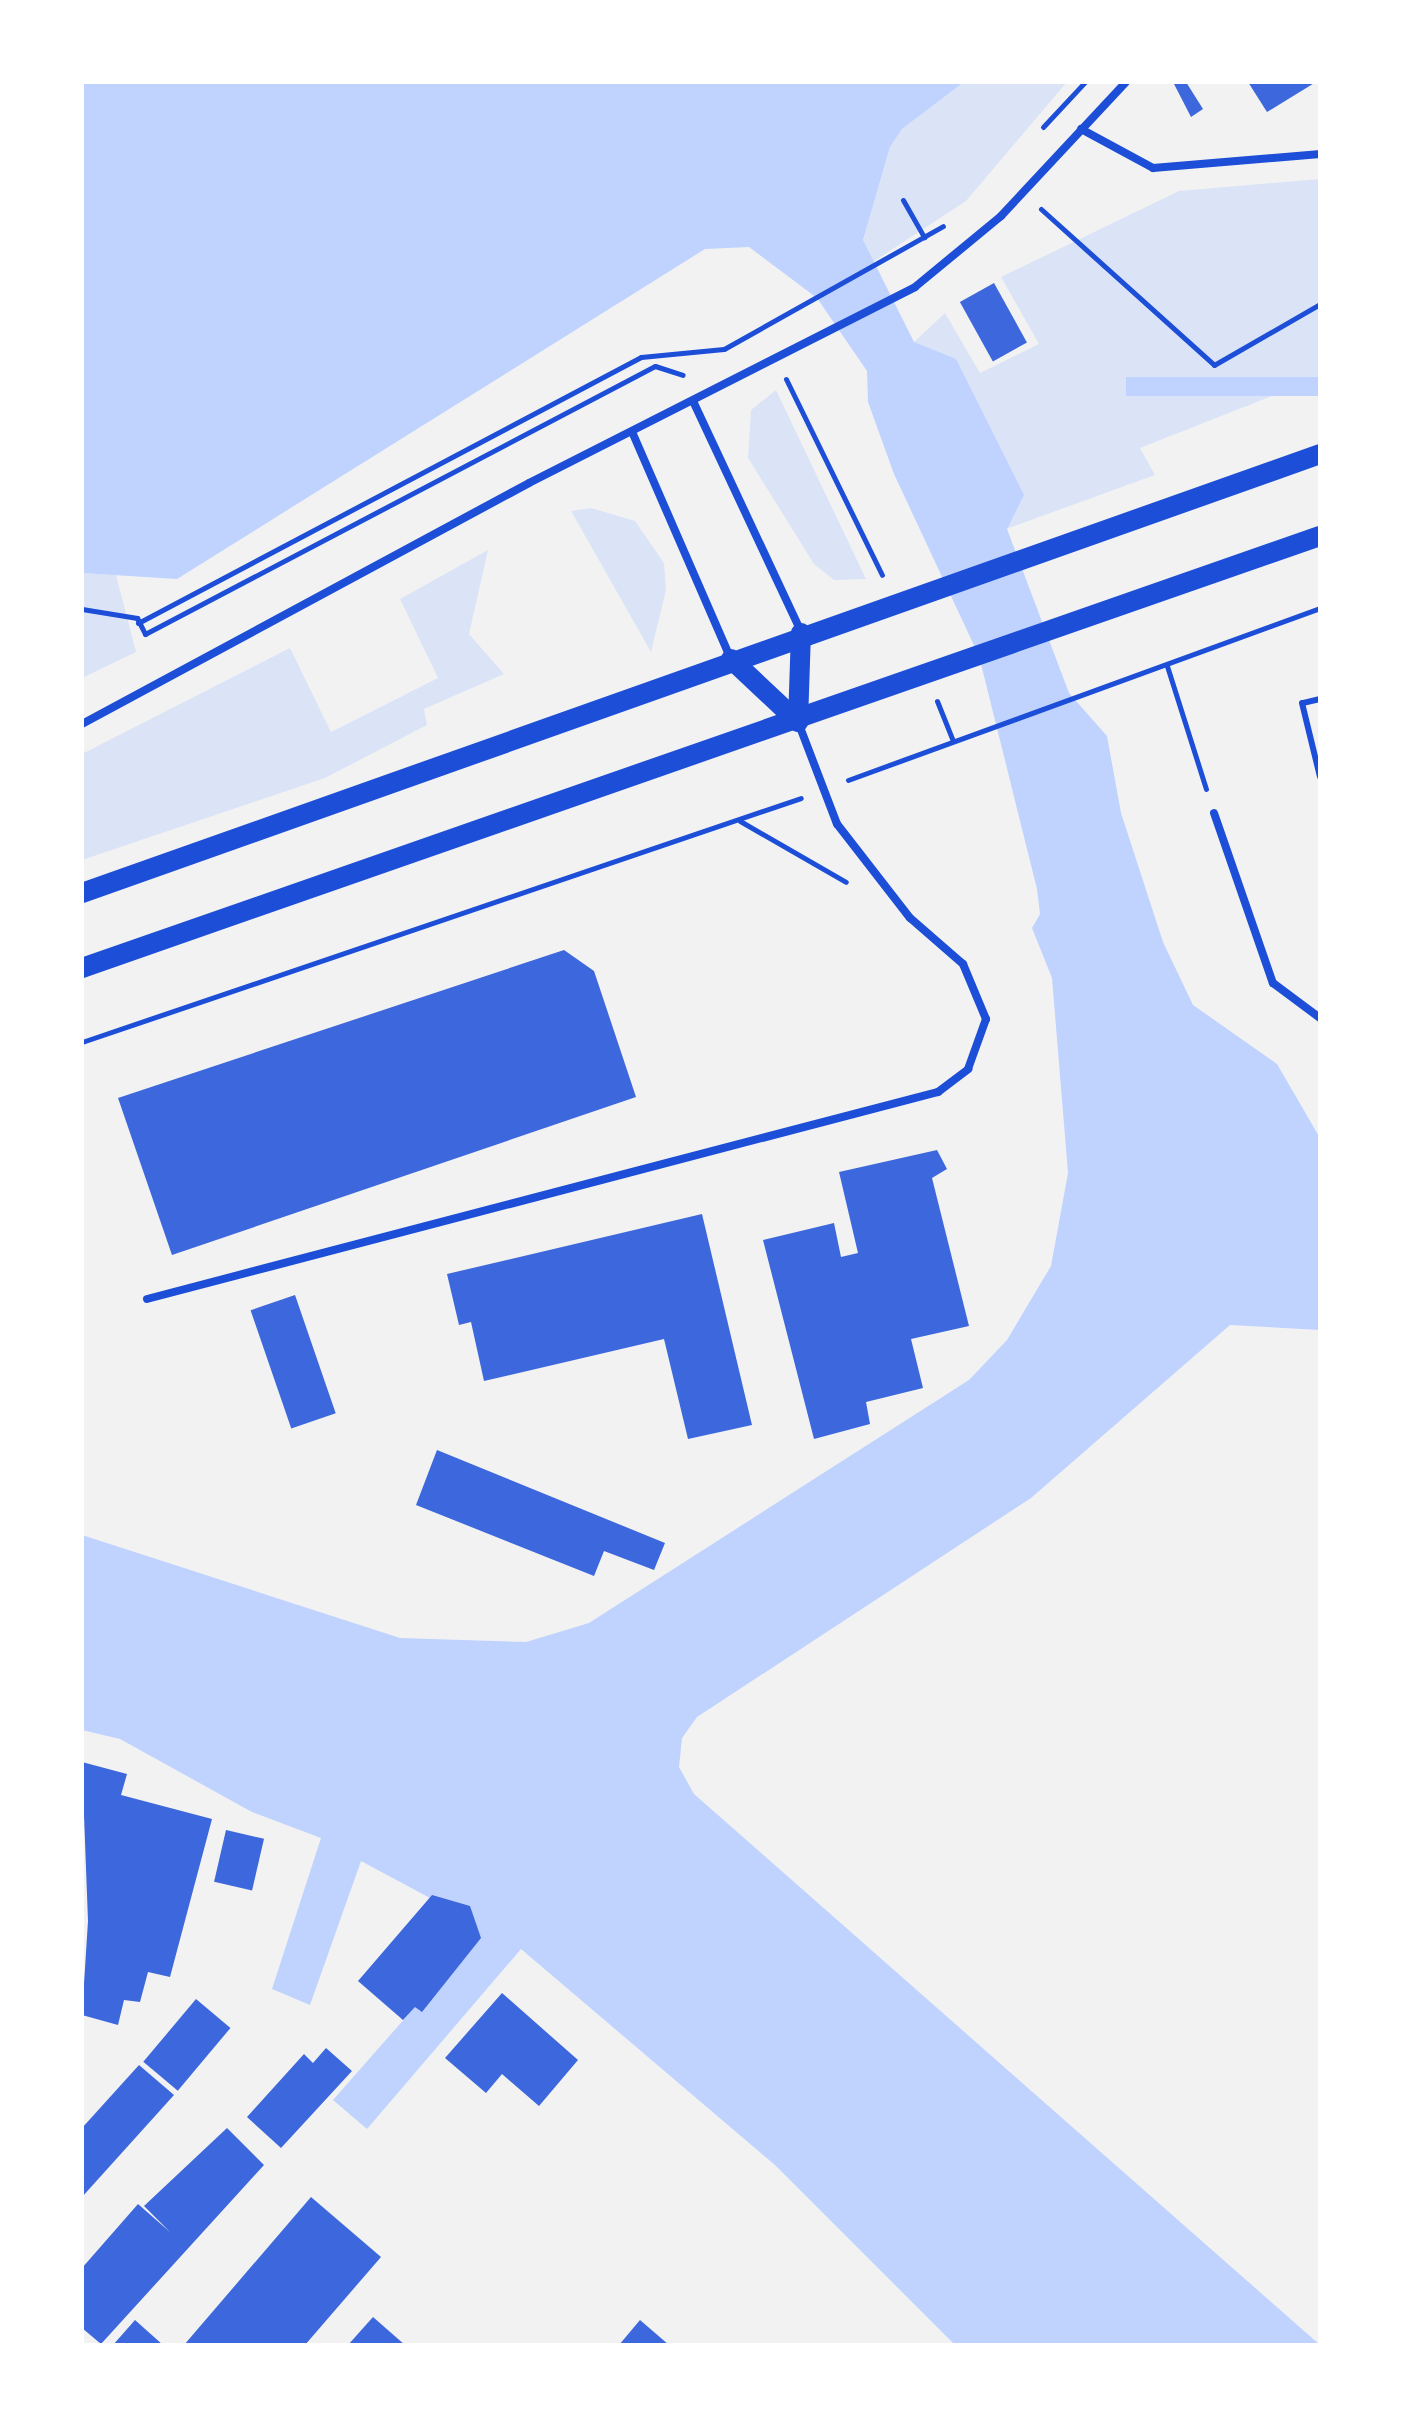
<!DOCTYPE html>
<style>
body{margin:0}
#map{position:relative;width:1402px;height:2427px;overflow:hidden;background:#f2f2f2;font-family:"Nunito Sans",sans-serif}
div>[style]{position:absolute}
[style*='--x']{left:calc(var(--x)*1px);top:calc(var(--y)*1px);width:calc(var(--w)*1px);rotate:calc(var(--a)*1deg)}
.green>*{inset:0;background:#dbe4f7}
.water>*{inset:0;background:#bfd3fe;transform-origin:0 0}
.building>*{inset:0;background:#3d67dc;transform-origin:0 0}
.path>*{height:5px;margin:-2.5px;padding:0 2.5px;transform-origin:2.5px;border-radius:2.5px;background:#1d4ed8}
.service>*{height:6px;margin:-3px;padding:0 3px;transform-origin:3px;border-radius:3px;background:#1d4ed8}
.minor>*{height:8px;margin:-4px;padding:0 4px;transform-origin:4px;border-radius:4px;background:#1d4ed8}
.primary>*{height:20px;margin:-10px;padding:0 10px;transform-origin:10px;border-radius:10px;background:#1d4ed8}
span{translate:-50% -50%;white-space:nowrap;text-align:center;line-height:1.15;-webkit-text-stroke:7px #fff;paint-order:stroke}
.frame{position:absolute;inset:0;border:84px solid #fff;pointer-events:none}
</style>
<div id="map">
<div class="green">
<div style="clip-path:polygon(964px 82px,1067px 82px,966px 201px,873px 262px,863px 240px,890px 147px,902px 129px)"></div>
<div style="clip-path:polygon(1320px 179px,1320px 377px,1140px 448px,1155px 475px,1006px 529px,914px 342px,945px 313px,980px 373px,1039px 344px,1001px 277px,1179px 191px)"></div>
<div style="clip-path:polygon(776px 390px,866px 579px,834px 580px,814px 564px,748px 458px,751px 410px)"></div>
<div style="clip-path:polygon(591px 508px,635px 521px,664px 563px,666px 590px,651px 652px,571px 511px)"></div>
<div style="clip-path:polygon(488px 550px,469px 634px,504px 674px,424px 709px,427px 725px,325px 778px,82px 860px,82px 754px,290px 648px,331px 732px,438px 678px,400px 599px)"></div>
<div style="clip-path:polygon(82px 573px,116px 575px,136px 652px,82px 678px)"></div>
</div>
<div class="water">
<div style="clip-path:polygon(82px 82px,964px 82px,902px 129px,890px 147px,863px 240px,914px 342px,956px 359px,1024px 495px,1007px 529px,1069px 693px,1107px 736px,1121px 813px,1163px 942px,1193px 1005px,1277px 1064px,1320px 1138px,1320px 1330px,1230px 1325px,1031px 1498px,697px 1717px,682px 1738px,679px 1767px,694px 1794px,1320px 2345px,955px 2345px,775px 2165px,521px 1949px,367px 2129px,333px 2100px,414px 2008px,443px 1905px,361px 1861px,310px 2005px,272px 1989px,321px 1838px,252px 1812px,120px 1739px,82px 1730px,82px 1535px,400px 1638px,526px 1642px,589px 1623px,969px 1380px,1007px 1340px,1051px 1266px,1068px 1173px,1052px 978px,1032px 928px,1040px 914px,1037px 889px,979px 656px,894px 474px,868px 402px,867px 371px,817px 298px,749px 247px,705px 249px,177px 579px,82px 573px)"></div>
<div style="left:1320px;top:377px;width:19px;height:194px;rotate:90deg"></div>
</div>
<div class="building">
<div style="clip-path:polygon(1173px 82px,1186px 82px,1203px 109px,1191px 117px)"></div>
<div style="clip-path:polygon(1248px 82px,1316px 82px,1267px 112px)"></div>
<div style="left:994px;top:283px;width:68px;height:39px;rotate:61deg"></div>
<div style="clip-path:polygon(564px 950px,594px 971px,636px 1097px,172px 1255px,118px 1098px)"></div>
<div style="clip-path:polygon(937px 1150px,947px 1169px,932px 1178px,969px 1326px,911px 1339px,923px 1388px,866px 1402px,870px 1424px,814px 1439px,763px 1240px,834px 1223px,841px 1257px,858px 1253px,839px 1172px)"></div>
<div style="clip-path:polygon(702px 1214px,752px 1425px,688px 1439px,664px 1339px,484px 1381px,471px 1322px,459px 1325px,447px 1274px)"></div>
<div style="left:295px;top:1295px;width:125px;height:47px;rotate:71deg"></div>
<div style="clip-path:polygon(437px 1450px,665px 1543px,654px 1570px,604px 1551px,594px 1576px,416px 1505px)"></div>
<div style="clip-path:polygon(82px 1762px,127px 1774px,121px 1795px,212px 1819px,170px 1977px,148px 1972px,140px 2002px,124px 2000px,118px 2025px,82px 2015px,88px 1921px)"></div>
<div style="left:226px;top:1830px;width:39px;height:53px;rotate:13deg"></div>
<div style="clip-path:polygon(432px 1895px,470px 1906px,481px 1938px,422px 2012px,415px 2007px,403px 2020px,358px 1981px)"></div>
<div style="clip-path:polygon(502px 1993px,578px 2060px,539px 2106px,502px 2074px,486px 2093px,445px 2058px)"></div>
<div style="left:196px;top:1999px;width:45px;height:82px;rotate:40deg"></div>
<div style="clip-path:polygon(326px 2048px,352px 2071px,281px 2148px,247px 2117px,304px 2054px,313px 2063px)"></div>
<div style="clip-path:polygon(139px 2065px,174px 2095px,82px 2197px,82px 2128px)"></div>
<div style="clip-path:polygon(227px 2128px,264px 2165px,101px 2344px,82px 2328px,82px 2268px,138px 2204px,170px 2232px,144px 2206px)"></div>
<div style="clip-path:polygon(311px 2197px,381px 2257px,305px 2345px,184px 2345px)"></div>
<div style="clip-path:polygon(373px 2317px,405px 2345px,348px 2345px)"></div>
<div style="clip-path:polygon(135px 2320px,163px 2345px,113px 2345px)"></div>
<div style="clip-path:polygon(640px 2320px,669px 2345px,619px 2345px)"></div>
</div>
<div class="path">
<div style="--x:1043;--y:127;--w:62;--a:-47"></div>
<div style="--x:903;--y:200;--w:43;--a:60.4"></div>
<div style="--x:1041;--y:209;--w:233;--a:42"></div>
<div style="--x:1214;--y:365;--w:122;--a:-29.9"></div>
<div style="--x:786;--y:379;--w:218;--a:63.9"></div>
<div style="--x:82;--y:609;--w:56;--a:9.3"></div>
<div style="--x:137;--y:618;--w:18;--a:63"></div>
<div style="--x:145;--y:634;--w:576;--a:-27.72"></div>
<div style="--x:655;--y:366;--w:29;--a:18"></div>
<div style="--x:138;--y:623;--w:569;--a:-27.87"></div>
<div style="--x:641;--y:357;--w:83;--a:-5.5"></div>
<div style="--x:724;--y:349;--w:251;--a:-29.3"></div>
<div style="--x:1167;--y:666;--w:129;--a:72.4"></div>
<div style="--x:937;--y:701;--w:43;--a:68.2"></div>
<div style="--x:848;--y:780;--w:502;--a:-20.02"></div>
<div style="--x:740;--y:821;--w:122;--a:29.9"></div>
<div style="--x:82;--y:1042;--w:759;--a:-18.75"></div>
</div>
<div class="service">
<div style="--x:1320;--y:699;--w:18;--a:167"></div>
<div style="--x:1302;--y:703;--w:76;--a:76.3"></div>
</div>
<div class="minor">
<div style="--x:1081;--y:129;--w:82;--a:28.4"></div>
<div style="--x:1153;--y:168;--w:168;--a:-4.8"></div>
<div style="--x:693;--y:401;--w:255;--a:64.9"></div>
<div style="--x:633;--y:434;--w:245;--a:66.5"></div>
<div style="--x:82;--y:724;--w:508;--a:-28.33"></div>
<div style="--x:529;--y:483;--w:433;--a:-26.9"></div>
<div style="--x:915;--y:287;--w:112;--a:-39.5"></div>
<div style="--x:1001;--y:216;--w:183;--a:-47"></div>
<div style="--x:1214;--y:813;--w:180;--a:70.9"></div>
<div style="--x:1273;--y:983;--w:59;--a:36.7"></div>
<div style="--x:147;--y:1299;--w:818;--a:-14.67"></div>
<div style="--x:938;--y:1092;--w:38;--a:-37"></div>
<div style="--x:968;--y:1069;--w:53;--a:-70.2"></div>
<div style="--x:986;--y:1019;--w:60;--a:-112.7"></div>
<div style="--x:963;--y:964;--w:70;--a:-139"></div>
<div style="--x:910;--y:918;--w:119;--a:-127.8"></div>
<div style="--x:837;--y:824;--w:109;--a:-110.9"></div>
</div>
<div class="primary">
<div style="--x:731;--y:659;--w:92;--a:43.2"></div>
<div style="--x:798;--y:722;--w:89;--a:-88.1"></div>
<div style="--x:82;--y:893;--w:1314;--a:-19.52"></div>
<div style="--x:82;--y:968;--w:1311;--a:-19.24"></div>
</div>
<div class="frame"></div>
</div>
